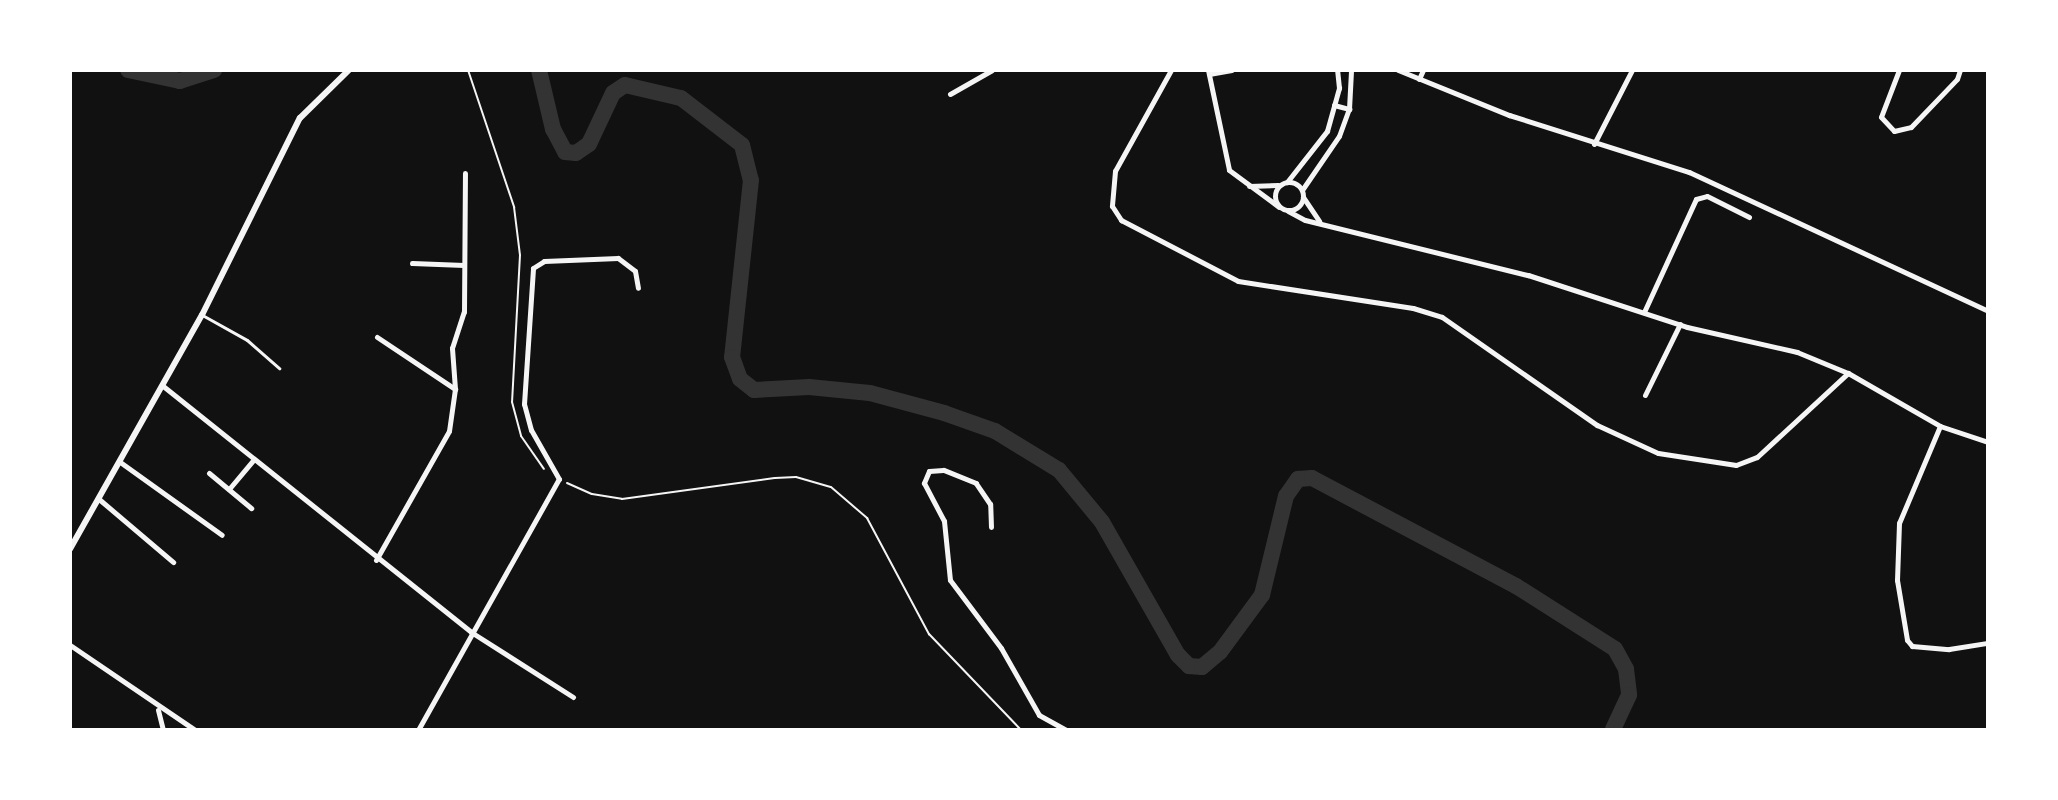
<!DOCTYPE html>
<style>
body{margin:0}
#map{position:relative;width:2058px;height:800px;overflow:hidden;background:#111;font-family:Montserrat,sans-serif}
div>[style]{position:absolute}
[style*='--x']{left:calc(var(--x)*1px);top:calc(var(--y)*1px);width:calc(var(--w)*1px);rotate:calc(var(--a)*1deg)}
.river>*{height:16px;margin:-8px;padding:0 8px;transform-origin:8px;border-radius:8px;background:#333}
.path>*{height:2px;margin:-1px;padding:0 1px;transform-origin:1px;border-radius:1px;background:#f5f5f5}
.service>*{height:3px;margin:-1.5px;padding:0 1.5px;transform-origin:1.5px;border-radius:1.5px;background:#f5f5f5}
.minor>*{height:5px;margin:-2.5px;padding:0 2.5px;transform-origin:2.5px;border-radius:2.5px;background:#f5f5f5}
.minor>.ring{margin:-2.5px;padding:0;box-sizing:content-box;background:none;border:5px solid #f5f5f5;border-radius:50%}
.tertiary>*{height:6px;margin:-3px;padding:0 3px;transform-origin:3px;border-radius:3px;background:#f5f5f5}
span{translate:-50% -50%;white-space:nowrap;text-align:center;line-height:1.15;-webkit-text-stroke:6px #fff;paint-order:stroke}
.frame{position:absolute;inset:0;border:72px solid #fff;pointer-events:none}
</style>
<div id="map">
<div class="river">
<div style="--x:128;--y:70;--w:53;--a:11.9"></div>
<div style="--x:180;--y:81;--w:36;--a:-18"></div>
<div style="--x:539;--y:70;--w:61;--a:76.7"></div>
<div style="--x:553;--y:129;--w:26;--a:62"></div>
<div style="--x:565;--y:152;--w:11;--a:5"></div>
<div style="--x:576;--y:153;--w:16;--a:-35"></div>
<div style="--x:589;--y:144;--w:56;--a:-64.8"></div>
<div style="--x:613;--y:93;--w:14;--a:-34"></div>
<div style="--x:625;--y:85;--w:57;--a:13.1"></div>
<div style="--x:681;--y:98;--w:77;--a:37.6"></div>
<div style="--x:742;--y:145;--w:36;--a:76"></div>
<div style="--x:751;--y:180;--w:178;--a:96.1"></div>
<div style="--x:732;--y:357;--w:23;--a:70"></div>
<div style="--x:740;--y:379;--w:18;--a:38"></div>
<div style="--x:754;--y:390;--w:55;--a:-3.1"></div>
<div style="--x:809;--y:387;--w:61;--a:5.6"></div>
<div style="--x:870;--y:393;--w:77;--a:15.1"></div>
<div style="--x:944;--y:413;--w:54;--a:19.4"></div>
<div style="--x:995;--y:431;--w:75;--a:31.4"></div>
<div style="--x:1059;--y:470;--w:67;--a:50.4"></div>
<div style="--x:1102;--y:522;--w:153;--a:60.3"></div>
<div style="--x:1178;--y:655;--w:16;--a:45"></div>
<div style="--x:1189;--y:666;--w:13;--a:4"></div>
<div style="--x:1202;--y:667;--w:23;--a:-40"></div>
<div style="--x:1220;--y:652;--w:71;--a:-53.6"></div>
<div style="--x:1262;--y:595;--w:102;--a:-76.4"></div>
<div style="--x:1286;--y:496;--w:21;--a:-55"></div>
<div style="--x:1298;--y:479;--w:14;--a:-4"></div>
<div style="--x:1312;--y:478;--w:231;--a:27.9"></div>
<div style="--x:1516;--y:586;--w:117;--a:32.5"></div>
<div style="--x:1615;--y:649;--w:23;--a:61"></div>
<div style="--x:1626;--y:669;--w:26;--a:83"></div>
<div style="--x:1629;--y:695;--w:38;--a:115"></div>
</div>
<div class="path">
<div style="--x:468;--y:70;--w:145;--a:71.4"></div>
<div style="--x:514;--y:207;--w:48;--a:82.9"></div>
<div style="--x:520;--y:255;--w:147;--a:93.1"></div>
<div style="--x:512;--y:402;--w:35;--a:75"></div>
<div style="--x:521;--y:436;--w:40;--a:55.1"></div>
<div style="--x:567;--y:483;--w:27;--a:24"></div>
<div style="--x:592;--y:494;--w:30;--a:9"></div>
<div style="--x:622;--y:499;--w:154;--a:-7.8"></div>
<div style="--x:775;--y:478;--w:21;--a:-3"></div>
<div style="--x:796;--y:477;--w:36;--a:16"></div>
<div style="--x:831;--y:487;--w:48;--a:40.7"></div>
<div style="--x:867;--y:518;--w:132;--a:61.9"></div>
<div style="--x:929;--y:634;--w:133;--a:46.2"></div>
</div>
<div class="service">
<div style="--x:204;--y:316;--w:49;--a:29.2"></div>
<div style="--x:247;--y:340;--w:43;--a:41.2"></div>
</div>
<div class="minor">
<div style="--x:1171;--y:70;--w:115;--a:119"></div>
<div style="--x:1115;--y:171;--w:35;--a:95"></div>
<div style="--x:1112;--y:206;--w:17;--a:57"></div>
<div style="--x:1121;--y:220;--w:132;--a:27.5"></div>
<div style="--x:1238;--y:281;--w:177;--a:8.8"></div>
<div style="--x:1413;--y:308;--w:30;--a:17"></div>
<div style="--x:1442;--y:317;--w:189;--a:34.9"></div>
<div style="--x:1597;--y:425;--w:67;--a:24.7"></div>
<div style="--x:1658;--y:453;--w:79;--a:8.7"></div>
<div style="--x:1736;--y:465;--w:22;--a:-21"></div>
<div style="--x:1757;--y:457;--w:124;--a:-42.7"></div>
<div style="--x:1208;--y:70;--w:102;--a:78.1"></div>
<div style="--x:1229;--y:170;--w:62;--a:36.5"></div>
<div style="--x:1398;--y:70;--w:120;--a:22.1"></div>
<div style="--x:1509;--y:115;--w:189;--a:17.6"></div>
<div style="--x:1689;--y:172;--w:330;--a:24.9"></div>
<div style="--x:1899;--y:70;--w:50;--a:111"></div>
<div style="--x:1881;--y:117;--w:19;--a:47"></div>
<div style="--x:1894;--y:131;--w:17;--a:-13"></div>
<div style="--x:1911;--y:127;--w:66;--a:-46.2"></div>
<div style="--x:1957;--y:79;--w:9;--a:-72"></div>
<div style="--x:1209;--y:74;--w:23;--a:-10"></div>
<div style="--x:1419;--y:79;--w:10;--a:-66"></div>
<div style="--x:950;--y:94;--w:48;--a:-29.7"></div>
<div style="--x:1334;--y:105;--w:16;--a:15"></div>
<div style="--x:1594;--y:144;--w:83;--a:-62.8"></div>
<div class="ring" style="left:1275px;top:182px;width:23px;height:23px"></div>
<div style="--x:1287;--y:182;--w:65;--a:-51.9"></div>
<div style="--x:1327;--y:131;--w:45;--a:-74.4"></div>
<div style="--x:1339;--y:88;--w:18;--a:-96"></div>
<div style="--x:1249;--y:186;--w:29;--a:-2"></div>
<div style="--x:1302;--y:190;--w:65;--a:-55.6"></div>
<div style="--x:1339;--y:136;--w:29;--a:-70"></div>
<div style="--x:1349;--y:109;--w:39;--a:-87"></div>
<div style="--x:1303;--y:197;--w:29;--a:56"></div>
<div style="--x:1288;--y:211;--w:19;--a:28"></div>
<div style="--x:1305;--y:220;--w:230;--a:13.9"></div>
<div style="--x:1528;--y:275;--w:167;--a:18.1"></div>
<div style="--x:1687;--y:327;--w:113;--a:12.8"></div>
<div style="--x:1797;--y:352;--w:55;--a:22.4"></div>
<div style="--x:1848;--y:373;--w:106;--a:29.9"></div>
<div style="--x:1940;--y:426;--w:51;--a:18.4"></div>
<div style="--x:412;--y:263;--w:52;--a:2.2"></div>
<div style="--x:1644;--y:312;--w:124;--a:-65.3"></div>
<div style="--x:1696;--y:199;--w:11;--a:-15"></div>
<div style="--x:1707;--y:196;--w:47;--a:26.6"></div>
<div style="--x:377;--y:337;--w:94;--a:33.7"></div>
<div style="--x:163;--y:386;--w:394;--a:38.6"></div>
<div style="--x:471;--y:632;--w:121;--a:32.5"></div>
<div style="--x:1645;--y:395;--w:79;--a:-63.8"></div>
<div style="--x:1940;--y:426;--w:105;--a:112.9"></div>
<div style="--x:1899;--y:523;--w:57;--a:92"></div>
<div style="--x:1897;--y:580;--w:61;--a:80.5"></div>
<div style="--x:1907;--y:640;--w:8;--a:50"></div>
<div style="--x:1912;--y:646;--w:37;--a:5"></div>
<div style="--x:1949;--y:649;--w:39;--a:-9"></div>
<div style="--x:120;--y:462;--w:125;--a:35.6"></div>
<div style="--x:209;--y:473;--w:55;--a:39.8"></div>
<div style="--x:229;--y:489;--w:38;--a:-50"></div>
<div style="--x:100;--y:500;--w:96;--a:40.3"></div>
<div style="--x:991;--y:527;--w:23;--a:-92"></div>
<div style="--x:990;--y:504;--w:25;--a:-124"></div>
<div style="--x:976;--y:483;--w:35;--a:-158"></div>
<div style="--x:943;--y:470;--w:14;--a:176"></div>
<div style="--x:929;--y:471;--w:13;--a:113"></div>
<div style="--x:924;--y:483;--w:43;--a:62.2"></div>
<div style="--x:944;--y:521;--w:59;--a:84.2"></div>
<div style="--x:950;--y:580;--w:85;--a:53.1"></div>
<div style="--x:1001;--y:648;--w:77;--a:60.4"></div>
<div style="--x:1039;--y:715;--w:31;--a:29"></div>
<div style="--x:376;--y:560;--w:148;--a:-60.5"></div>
<div style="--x:449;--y:431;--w:42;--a:-81.9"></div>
<div style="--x:455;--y:389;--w:41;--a:-94.2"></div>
<div style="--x:452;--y:348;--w:38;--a:-72"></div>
<div style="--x:464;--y:312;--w:139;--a:-89.6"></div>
<div style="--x:70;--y:645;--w:151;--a:34.2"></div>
<div style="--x:158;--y:710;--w:21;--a:76"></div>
<div style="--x:418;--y:730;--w:288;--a:-60.7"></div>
<div style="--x:559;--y:479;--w:56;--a:-119.7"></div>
<div style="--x:531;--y:430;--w:27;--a:-105"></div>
<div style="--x:524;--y:404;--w:136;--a:-86.2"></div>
<div style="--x:533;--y:268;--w:13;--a:-32"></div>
<div style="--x:544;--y:261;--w:74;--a:-2.3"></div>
<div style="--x:618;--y:258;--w:21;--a:37"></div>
<div style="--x:635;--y:271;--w:17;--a:80"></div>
</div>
<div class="tertiary">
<div style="--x:70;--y:549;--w:269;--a:-60.6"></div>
<div style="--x:202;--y:315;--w:220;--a:-63.6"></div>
<div style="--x:300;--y:118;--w:69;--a:-44.4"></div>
</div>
<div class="frame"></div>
</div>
